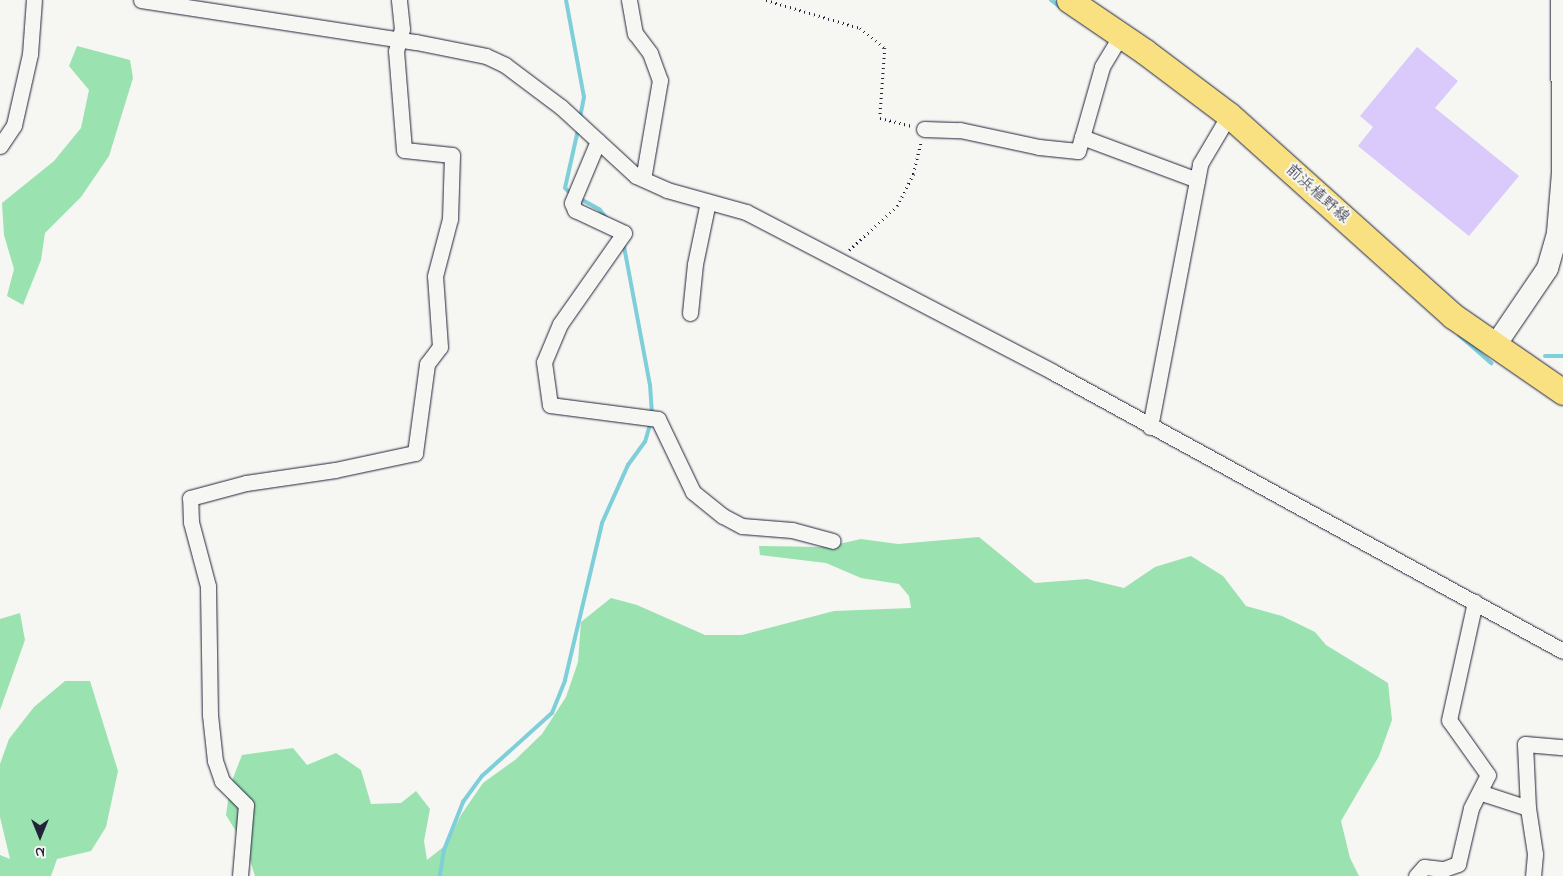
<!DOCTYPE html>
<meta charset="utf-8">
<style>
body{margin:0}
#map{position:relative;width:1563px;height:876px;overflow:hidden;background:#f6f6f2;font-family:"Indie Flower","Klee One",sans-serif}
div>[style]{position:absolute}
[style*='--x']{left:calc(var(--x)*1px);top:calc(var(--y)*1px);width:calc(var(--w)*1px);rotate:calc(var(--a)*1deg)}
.green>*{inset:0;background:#9ae2b0}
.stream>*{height:4px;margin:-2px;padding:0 2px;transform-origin:2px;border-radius:2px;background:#7fcfda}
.building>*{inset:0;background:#dac9fb}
.path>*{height:2.5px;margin-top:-1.25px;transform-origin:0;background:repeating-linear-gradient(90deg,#22223b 0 1px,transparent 0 5px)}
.roads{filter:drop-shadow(0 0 1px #22223b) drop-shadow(0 0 1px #22223b)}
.street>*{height:15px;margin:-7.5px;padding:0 7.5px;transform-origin:7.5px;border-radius:7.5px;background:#f6f6f2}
.secondary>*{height:21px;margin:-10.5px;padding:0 10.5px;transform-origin:10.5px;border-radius:10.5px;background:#f6f6f2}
.primary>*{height:25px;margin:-12.5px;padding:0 12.5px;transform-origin:12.5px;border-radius:12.5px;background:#f9e181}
span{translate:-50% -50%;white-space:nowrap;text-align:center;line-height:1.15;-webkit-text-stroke:4.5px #f6f6f2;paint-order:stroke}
.street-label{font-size:16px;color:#22223b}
.north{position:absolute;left:15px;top:811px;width:50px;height:50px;-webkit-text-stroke:4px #f6f6f2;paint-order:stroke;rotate:180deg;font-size:14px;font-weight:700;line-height:20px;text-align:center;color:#22223b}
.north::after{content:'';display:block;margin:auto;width:18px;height:22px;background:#22223b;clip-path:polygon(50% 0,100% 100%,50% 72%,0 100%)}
</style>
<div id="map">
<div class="green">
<div style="clip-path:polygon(77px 46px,130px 60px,133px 78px,109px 156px,81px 197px,45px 233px,41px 260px,23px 305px,7px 296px,14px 269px,4px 235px,2px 203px,54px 161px,81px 128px,89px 90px,69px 66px)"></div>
<div style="clip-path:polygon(979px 537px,1035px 583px,1087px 579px,1124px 588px,1155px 567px,1191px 556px,1223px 576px,1246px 606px,1282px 616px,1315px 632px,1326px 645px,1388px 683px,1392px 720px,1379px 756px,1341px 821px,1350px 858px,1359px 876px,255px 876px,246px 848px,226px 815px,230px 786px,242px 755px,293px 748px,307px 765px,336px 753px,361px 770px,371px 804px,401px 803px,416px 791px,430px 809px,424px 841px,427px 860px,447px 844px,461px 815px,483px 783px,515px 760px,542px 734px,566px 697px,578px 662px,581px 622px,611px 598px,637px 605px,705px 635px,742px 635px,834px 611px,911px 608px,909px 596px,899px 584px,861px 578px,826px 563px,760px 555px,759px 546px,825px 547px,861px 539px,898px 544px)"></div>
<div style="clip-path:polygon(20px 613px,25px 640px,0 710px,0 619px)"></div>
<div style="clip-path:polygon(65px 681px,90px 681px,118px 771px,106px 827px,91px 851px,57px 859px,51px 876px,0 876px,0 855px,10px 859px,0 817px,0 764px,9px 739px,34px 707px)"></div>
</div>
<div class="stream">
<div style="--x:566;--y:0;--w:99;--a:79.5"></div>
<div style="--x:584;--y:97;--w:21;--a:101"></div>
<div style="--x:1051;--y:0;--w:11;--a:38"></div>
<div style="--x:571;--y:194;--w:8;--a:-135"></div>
<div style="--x:565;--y:188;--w:59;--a:-77.4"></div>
<div style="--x:577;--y:197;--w:26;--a:29"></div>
<div style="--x:600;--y:210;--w:11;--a:52"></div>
<div style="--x:623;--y:241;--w:147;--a:79.4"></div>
<div style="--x:650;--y:385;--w:29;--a:86"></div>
<div style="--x:1459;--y:335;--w:43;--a:41.2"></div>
<div style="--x:1545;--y:356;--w:18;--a:0"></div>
<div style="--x:440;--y:875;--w:25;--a:-81"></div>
<div style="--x:444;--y:850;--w:52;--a:-68.4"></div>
<div style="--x:463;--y:802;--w:32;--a:-54"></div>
<div style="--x:482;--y:776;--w:94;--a:-42"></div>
<div style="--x:552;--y:713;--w:35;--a:-68"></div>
<div style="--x:565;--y:680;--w:161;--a:-76.7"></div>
<div style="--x:602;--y:523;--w:64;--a:-65.9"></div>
<div style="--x:628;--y:465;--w:29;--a:-54"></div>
<div style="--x:645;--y:442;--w:22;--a:-74"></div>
</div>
<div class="building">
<div style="clip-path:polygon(1417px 47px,1458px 81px,1435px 108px,1519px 176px,1469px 236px,1358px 146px,1373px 127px,1360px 116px)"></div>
</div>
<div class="path">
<div style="--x:766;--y:0;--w:98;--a:16.6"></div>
<div style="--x:860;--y:28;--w:32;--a:39"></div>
<div style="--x:885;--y:48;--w:70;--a:94.1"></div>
<div style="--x:880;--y:118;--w:33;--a:14"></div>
<div style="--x:849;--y:250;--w:65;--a:-42.5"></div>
<div style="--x:897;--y:206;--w:36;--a:-63"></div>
<div style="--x:913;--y:174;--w:33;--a:-76"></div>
</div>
<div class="roads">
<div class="street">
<div style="--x:141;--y:0;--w:278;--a:8.7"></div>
<div style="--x:416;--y:42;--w:71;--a:11.3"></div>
<div style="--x:486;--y:56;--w:21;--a:25"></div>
<div style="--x:505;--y:65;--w:70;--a:36.9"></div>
<div style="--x:561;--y:107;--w:102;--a:42.6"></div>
<div style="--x:636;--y:176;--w:34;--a:24"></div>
<div style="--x:667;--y:190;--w:82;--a:15.6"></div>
<div style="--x:746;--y:212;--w:346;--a:27.5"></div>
<div style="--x:1053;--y:372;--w:581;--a:28.68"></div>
<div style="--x:629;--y:0;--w:34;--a:80"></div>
<div style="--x:635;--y:33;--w:25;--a:53"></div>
<div style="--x:650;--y:53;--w:29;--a:70"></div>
<div style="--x:660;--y:80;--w:100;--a:99.7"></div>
<div style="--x:1121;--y:35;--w:37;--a:121"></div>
<div style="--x:1102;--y:67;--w:73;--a:105.9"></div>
<div style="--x:1082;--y:137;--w:123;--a:20.5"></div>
<div style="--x:924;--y:129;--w:36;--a:2"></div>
<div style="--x:960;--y:130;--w:81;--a:12.1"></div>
<div style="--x:1039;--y:147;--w:39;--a:6"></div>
<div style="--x:1078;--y:151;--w:15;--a:-74"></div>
<div style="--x:598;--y:141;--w:67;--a:112.8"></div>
<div style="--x:572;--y:203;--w:8;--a:67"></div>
<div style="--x:575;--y:210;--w:54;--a:25.1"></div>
<div style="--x:624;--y:233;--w:111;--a:125.1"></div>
<div style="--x:560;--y:324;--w:41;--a:112.8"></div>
<div style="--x:544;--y:362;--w:43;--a:82.1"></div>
<div style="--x:550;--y:405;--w:109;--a:7.4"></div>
<div style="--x:658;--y:419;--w:81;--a:64.4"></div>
<div style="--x:693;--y:492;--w:38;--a:39"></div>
<div style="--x:723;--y:516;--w:21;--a:28"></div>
<div style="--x:742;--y:526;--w:50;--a:4.6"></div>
<div style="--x:792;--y:530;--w:42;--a:15"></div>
<div style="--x:0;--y:146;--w:25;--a:-56"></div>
<div style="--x:14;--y:125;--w:73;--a:-77.3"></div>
<div style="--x:30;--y:54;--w:54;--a:-85.8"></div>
<div style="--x:690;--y:313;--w:49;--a:-84.2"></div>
<div style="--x:695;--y:264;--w:63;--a:-78.2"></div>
<div style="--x:1150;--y:427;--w:268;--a:-79.2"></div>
<div style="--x:1200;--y:164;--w:57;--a:-59.4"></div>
<div style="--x:1482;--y:793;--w:48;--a:18.1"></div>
<div style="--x:1528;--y:808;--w:64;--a:-92.7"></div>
<div style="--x:1525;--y:744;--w:38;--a:5"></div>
<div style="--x:1528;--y:808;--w:47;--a:81.3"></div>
<div style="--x:1535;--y:854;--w:22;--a:95"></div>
<div style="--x:240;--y:876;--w:71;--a:-85.2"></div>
<div style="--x:246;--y:805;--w:34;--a:-135"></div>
<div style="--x:222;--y:781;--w:21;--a:-109"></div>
<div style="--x:215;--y:761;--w:46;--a:-96.2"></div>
<div style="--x:210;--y:715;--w:129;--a:-90.9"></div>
<div style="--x:208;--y:586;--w:66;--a:-104.9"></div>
<div style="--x:191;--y:522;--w:24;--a:-92"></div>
<div style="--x:190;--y:498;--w:58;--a:-15"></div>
<div style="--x:246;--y:483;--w:90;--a:-8.3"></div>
<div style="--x:335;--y:470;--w:82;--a:-12"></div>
<div style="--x:415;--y:453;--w:90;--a:-82.3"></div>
<div style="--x:427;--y:364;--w:21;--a:-53"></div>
<div style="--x:440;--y:347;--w:71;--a:-94"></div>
<div style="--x:435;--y:276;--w:59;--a:-75.3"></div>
<div style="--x:450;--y:219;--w:64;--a:-88.2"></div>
<div style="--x:452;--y:155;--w:48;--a:-174.1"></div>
<div style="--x:404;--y:150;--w:99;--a:-94.6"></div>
<div style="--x:396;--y:51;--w:23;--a:-75"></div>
<div style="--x:402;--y:29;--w:29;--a:-96"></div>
<div style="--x:1416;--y:876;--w:12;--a:-48"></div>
<div style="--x:1424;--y:867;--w:20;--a:6"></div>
<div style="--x:1444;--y:869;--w:15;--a:-20"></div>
<div style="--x:1458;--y:864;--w:57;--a:-76.9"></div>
<div style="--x:1471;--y:808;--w:37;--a:-63"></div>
<div style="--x:1488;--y:775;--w:67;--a:-125.3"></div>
<div style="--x:1449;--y:720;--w:121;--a:-77.6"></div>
</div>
<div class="secondary">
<div style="--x:1494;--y:346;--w:94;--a:-55.8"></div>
<div style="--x:1547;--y:268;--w:37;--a:-74"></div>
<div style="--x:1557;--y:232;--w:59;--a:-85.2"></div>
<div style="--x:1562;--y:173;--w:173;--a:-90.3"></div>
</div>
<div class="primary">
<div style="--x:1069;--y:0;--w:91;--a:34.2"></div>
<div style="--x:1144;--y:51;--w:106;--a:37"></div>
<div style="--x:1229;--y:115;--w:301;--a:41.9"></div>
<div style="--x:1453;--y:316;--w:134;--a:34.6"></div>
</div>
</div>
<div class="street-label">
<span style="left:1317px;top:194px;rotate:42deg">前浜植野線</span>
</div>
<div class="north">N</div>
</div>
